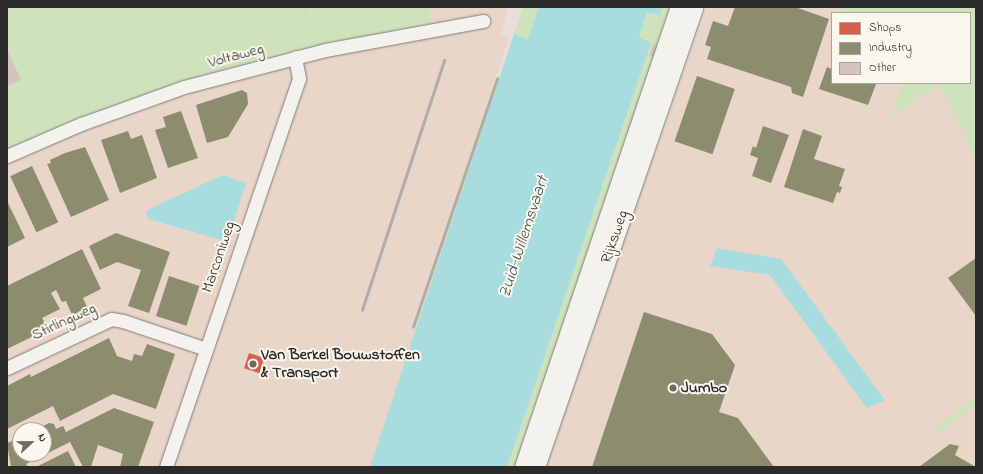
<!DOCTYPE html>
<style>
body{margin:0}
#map{position:relative;width:983px;height:474px;overflow:hidden;background:#e9dfd8;font-family:"Indie Flower",sans-serif}
div>[style]{position:absolute}
[style*='--x']{left:calc(var(--x)*1px);top:calc(var(--y)*1px);width:calc(var(--w)*1px);rotate:calc(var(--a)*1deg)}
.built>*{inset:0;background:#ead5c9}
.green>*{inset:0;background:#cee3bc}
.water>*{inset:0;background:#a7dddf}
.shops>*{inset:0;background:#d6604d;transform-origin:0 0}
.industry>*{inset:0;background:#8c8c6e;transform-origin:0 0}
.building>*{inset:0;background:#d3c4bc;transform-origin:0 0}
.roads{filter:drop-shadow(0 0 1px #807c79) drop-shadow(0 0 1px #807c79)}
.minor>*{height:13px;margin:-6.5px;padding:0 6.5px;transform-origin:6.5px;border-radius:6.5px;background:#f4f2ed}
.major>*{height:17px;margin:-8.5px;padding:0 8.5px;transform-origin:8.5px;border-radius:8.5px;background:#f4f2ed}
.rail>*{height:2.5px;margin:-1.25px;padding:0 1.25px;transform-origin:1.25px;border-radius:1.25px;background:#afadaa}
.dots>*{width:11px;height:11px;translate:-50% -50%;box-sizing:border-box;border:2px solid #fbf7ec;border-radius:50%}
span{translate:-50% -50%;white-space:nowrap;text-align:center;line-height:1.15;-webkit-text-stroke:4px #fbf7ec;paint-order:stroke}
.street-label{font-size:16px;color:#2b2b2b}
.poi-label{font-size:16px;color:#2b2b2b;font-weight:700}
.left{translate:0 -50%;text-align:left}
.water-label{font-size:17px;color:#435759;font-style:italic}
.frame{position:absolute;inset:0;border:8px solid #2b2b2b;pointer-events:none}
.legend{position:absolute;left:831px;top:12px;width:140px;height:72px;box-sizing:border-box;background:#fbf7ec;border:1px solid #a8a59f;margin:0;padding:5px 7px;list-style:none;font-size:12px;color:#2b2b2b}
.legend li{display:flex;align-items:center;gap:8px;height:20px}
.legend b{width:20px;border:1px solid #a8a59f}
.north{position:absolute;left:12px;top:422px;width:40px;height:40px;box-sizing:border-box;background:#fbf7ec;border:1px solid #a8a59f;border-radius:50%;rotate:68deg;font-size:11px;font-weight:700;line-height:16px;text-align:center;color:#2b2b2b}
.north::after{content:'';display:block;margin:auto;width:14px;height:18px;background:#6e6a68;clip-path:polygon(50% 0,100% 100%,50% 72%,0 100%)}
</style>
<div id="map">
<div class="built">
<div style="clip-path:polygon(evenodd,429px 7px,508px 7px,501px 35px,509px 38px,473px 147px,442px 273px,569px 270px,608px 285px,707px 7px,843px 7px,846px 13px,832px 13px,832px 83px,970px 83px,976px 43px,976px 467px,7px 467px,7px 149px,193px 77px,299px 50px,430px 24px,429px 7px,20px 430px,44px 430px,44px 454px,20px 454px,20px 430px)"></div>
</div>
<div class="green">
<div style="clip-path:polygon(7px 7px,311px 7px,307px 23px,312px 7px,429px 7px,430px 24px,299px 50px,193px 77px,7px 149px)"></div>
<div style="clip-path:polygon(523px 7px,539px 7px,528px 39px,514px 34px)"></div>
<div style="clip-path:polygon(663px 7px,672px 7px,517px 467px,507px 467px,651px 43px,639px 37px,647px 12px,660px 15px)"></div>
<div style="clip-path:polygon(840px 7px,976px 7px,976px 160px,940px 85px,891px 116px,903px 83px,970px 83px,970px 13px,842px 13px)"></div>
<div style="clip-path:polygon(976px 397px,976px 405px,940px 432px,937px 426px)"></div>
</div>
<div class="water">
<div style="clip-path:polygon(539px 7px,663px 7px,660px 15px,647px 12px,639px 37px,651px 43px,507px 467px,370px 467px,514px 34px,528px 39px)"></div>
<div style="clip-path:polygon(223px 175px,246px 183px,226px 247px,221px 240px,149px 219px,146px 213px,149px 209px)"></div>
<div style="clip-path:polygon(717px 248px,781px 259px,885px 400px,867px 408px,770px 275px,710px 266px)"></div>
</div>
<div class="shops">
<div style="left:249px;top:353px;width:16px;height:16px;rotate:18deg"></div>
</div>
<div class="industry">
<div style="clip-path:polygon(735px 7px,795px 7px,829px 19px,803px 97px,792px 93px,791px 87px,707px 59px,711px 47px,705px 45px,713px 21px,728px 26px)"></div>
<div style="clip-path:polygon(827px 67px,832px 69px,832px 83px,876px 84px,868px 105px,819px 89px)"></div>
<div style="left:697px;top:76px;width:40px;height:69px;rotate:19deg"></div>
<div style="clip-path:polygon(242px 90px,247px 93px,248px 104px,228px 137px,207px 143px,196px 105px)"></div>
<div style="clip-path:polygon(181px 111px,198px 158px,168px 168px,155px 130px,166px 127px,163px 117px)"></div>
<div style="clip-path:polygon(763px 126px,789px 135px,771px 183px,752px 176px,758px 158px,750px 155px,753px 146px,756px 148px)"></div>
<div style="clip-path:polygon(803px 129px,822px 136px,814px 159px,845px 169px,839px 186px,842px 187px,840px 193px,837px 192px,833px 203px,784px 187px)"></div>
<div style="clip-path:polygon(128px 131px,131px 139px,142px 135px,157px 178px,120px 193px,101px 140px)"></div>
<div style="clip-path:polygon(85px 147px,109px 200px,71px 217px,47px 164px,51px 163px,50px 160px,65px 153px)"></div>
<div style="left:32px;top:166px;width:62px;height:24px;rotate:65deg"></div>
<div style="clip-path:polygon(7px 201px,25px 238px,7px 247px)"></div>
<div style="clip-path:polygon(116px 233px,170px 252px,149px 313px,128px 306px,141px 270px,117px 262px,100px 270px,89px 246px)"></div>
<div style="clip-path:polygon(82px 249px,101px 289px,83px 298px,88px 309px,73px 317px,66px 301px,62px 302px,56px 290px,51px 293px,60px 309px,42px 318px,48px 329px,7px 349px,7px 286px)"></div>
<div style="clip-path:polygon(976px 258px,976px 316px,948px 278px)"></div>
<div style="left:169px;top:276px;width:32px;height:42px;rotate:18deg"></div>
<div style="clip-path:polygon(644px 312px,712px 334px,735px 365px,719px 412px,738px 418px,774px 467px,592px 467px)"></div>
<div style="clip-path:polygon(109px 338px,117px 356px,132px 361px,134px 354px,142px 356px,147px 344px,175px 354px,156px 409px,113px 394px,60px 421px,53px 406px,7px 429px,7px 386px,30px 374px,31px 377px)"></div>
<div style="clip-path:polygon(114px 408px,154px 422px,138px 467px,120px 467px,123px 454px,98px 445px,91px 467px,83px 467px,70px 442px,26px 464px,28px 467px,11px 467px,7px 443px,20px 438px,20px 454px,44px 454px,44px 430px,36px 430px,49px 423px,54px 424px,56px 429px,63px 426px,66px 432px)"></div>
<div style="clip-path:polygon(950px 444px,959px 446px,955px 455px,976px 467px,919px 467px)"></div>
<div style="clip-path:polygon(68px 451px,76px 467px,36px 467px)"></div>
</div>
<div class="building">
<div style="left:654px;top:43px;width:5px;height:13px;rotate:22deg"></div>
<div style="clip-path:polygon(7px 49px,21px 80px,7px 86px)"></div>
</div>
<div class="roads">
<div class="minor">
<div style="--x:7;--y:156;--w:81;--a:-23.4"></div>
<div style="--x:81;--y:124;--w:109;--a:-19.8"></div>
<div style="--x:184;--y:87;--w:146;--a:-14.7"></div>
<div style="--x:325;--y:50;--w:161;--a:-10.4"></div>
<div style="--x:7;--y:368;--w:115;--a:-25.2"></div>
<div style="--x:111;--y:319;--w:12;--a:9"></div>
<div style="--x:123;--y:321;--w:88;--a:18.6"></div>
<div style="--x:166;--y:467;--w:411;--a:-71.1"></div>
<div style="--x:299;--y:78;--w:21;--a:-101"></div>
</div>
<div class="major">
<div style="--x:523;--y:467;--w:486;--a:-71.3"></div>
<div style="--x:536;--y:467;--w:486;--a:-71"></div>
</div>
</div>
<div class="rail">
<div style="--x:362;--y:310;--w:263;--a:-71.8"></div>
<div style="--x:413;--y:327;--w:262;--a:-71.3"></div>
</div>
<div class="dots">
<div style="left:253px;top:364px;background:#6e6a68"></div>
<div style="left:673px;top:388px;background:#6e6a68"></div>
</div>
<div class="street-label">
<span style="left:236px;top:56px;rotate:-15deg">Voltaweg</span>
<span style="left:615px;top:237px;rotate:-71deg">Rijksweg</span>
<span style="left:219px;top:257px;rotate:-71deg">Marconiweg</span>
<span style="left:64px;top:322px;rotate:-25deg">Stirlingweg</span>
</div>
<div class="poi-label">
<span class="left" style="left:261px;top:364px">Van Berkel Bouwstoffen<br>&amp; Transport</span>
<span class="left" style="left:681px;top:388px">Jumbo</span>
</div>
<div class="water-label">
<span style="left:524px;top:237px;rotate:-72deg">Zuid-Willemsvaart</span>
</div>
<div class="frame"></div>
<ul class="legend">
<li><b style="height:11px;background:#d6604d"></b>Shops</li>
<li><b style="height:11px;background:#8c8c6e"></b>Industry</li>
<li><b style="height:11px;background:#d3c4bc"></b>Other</li>
</ul>
<div class="north">N</div>
</div>
